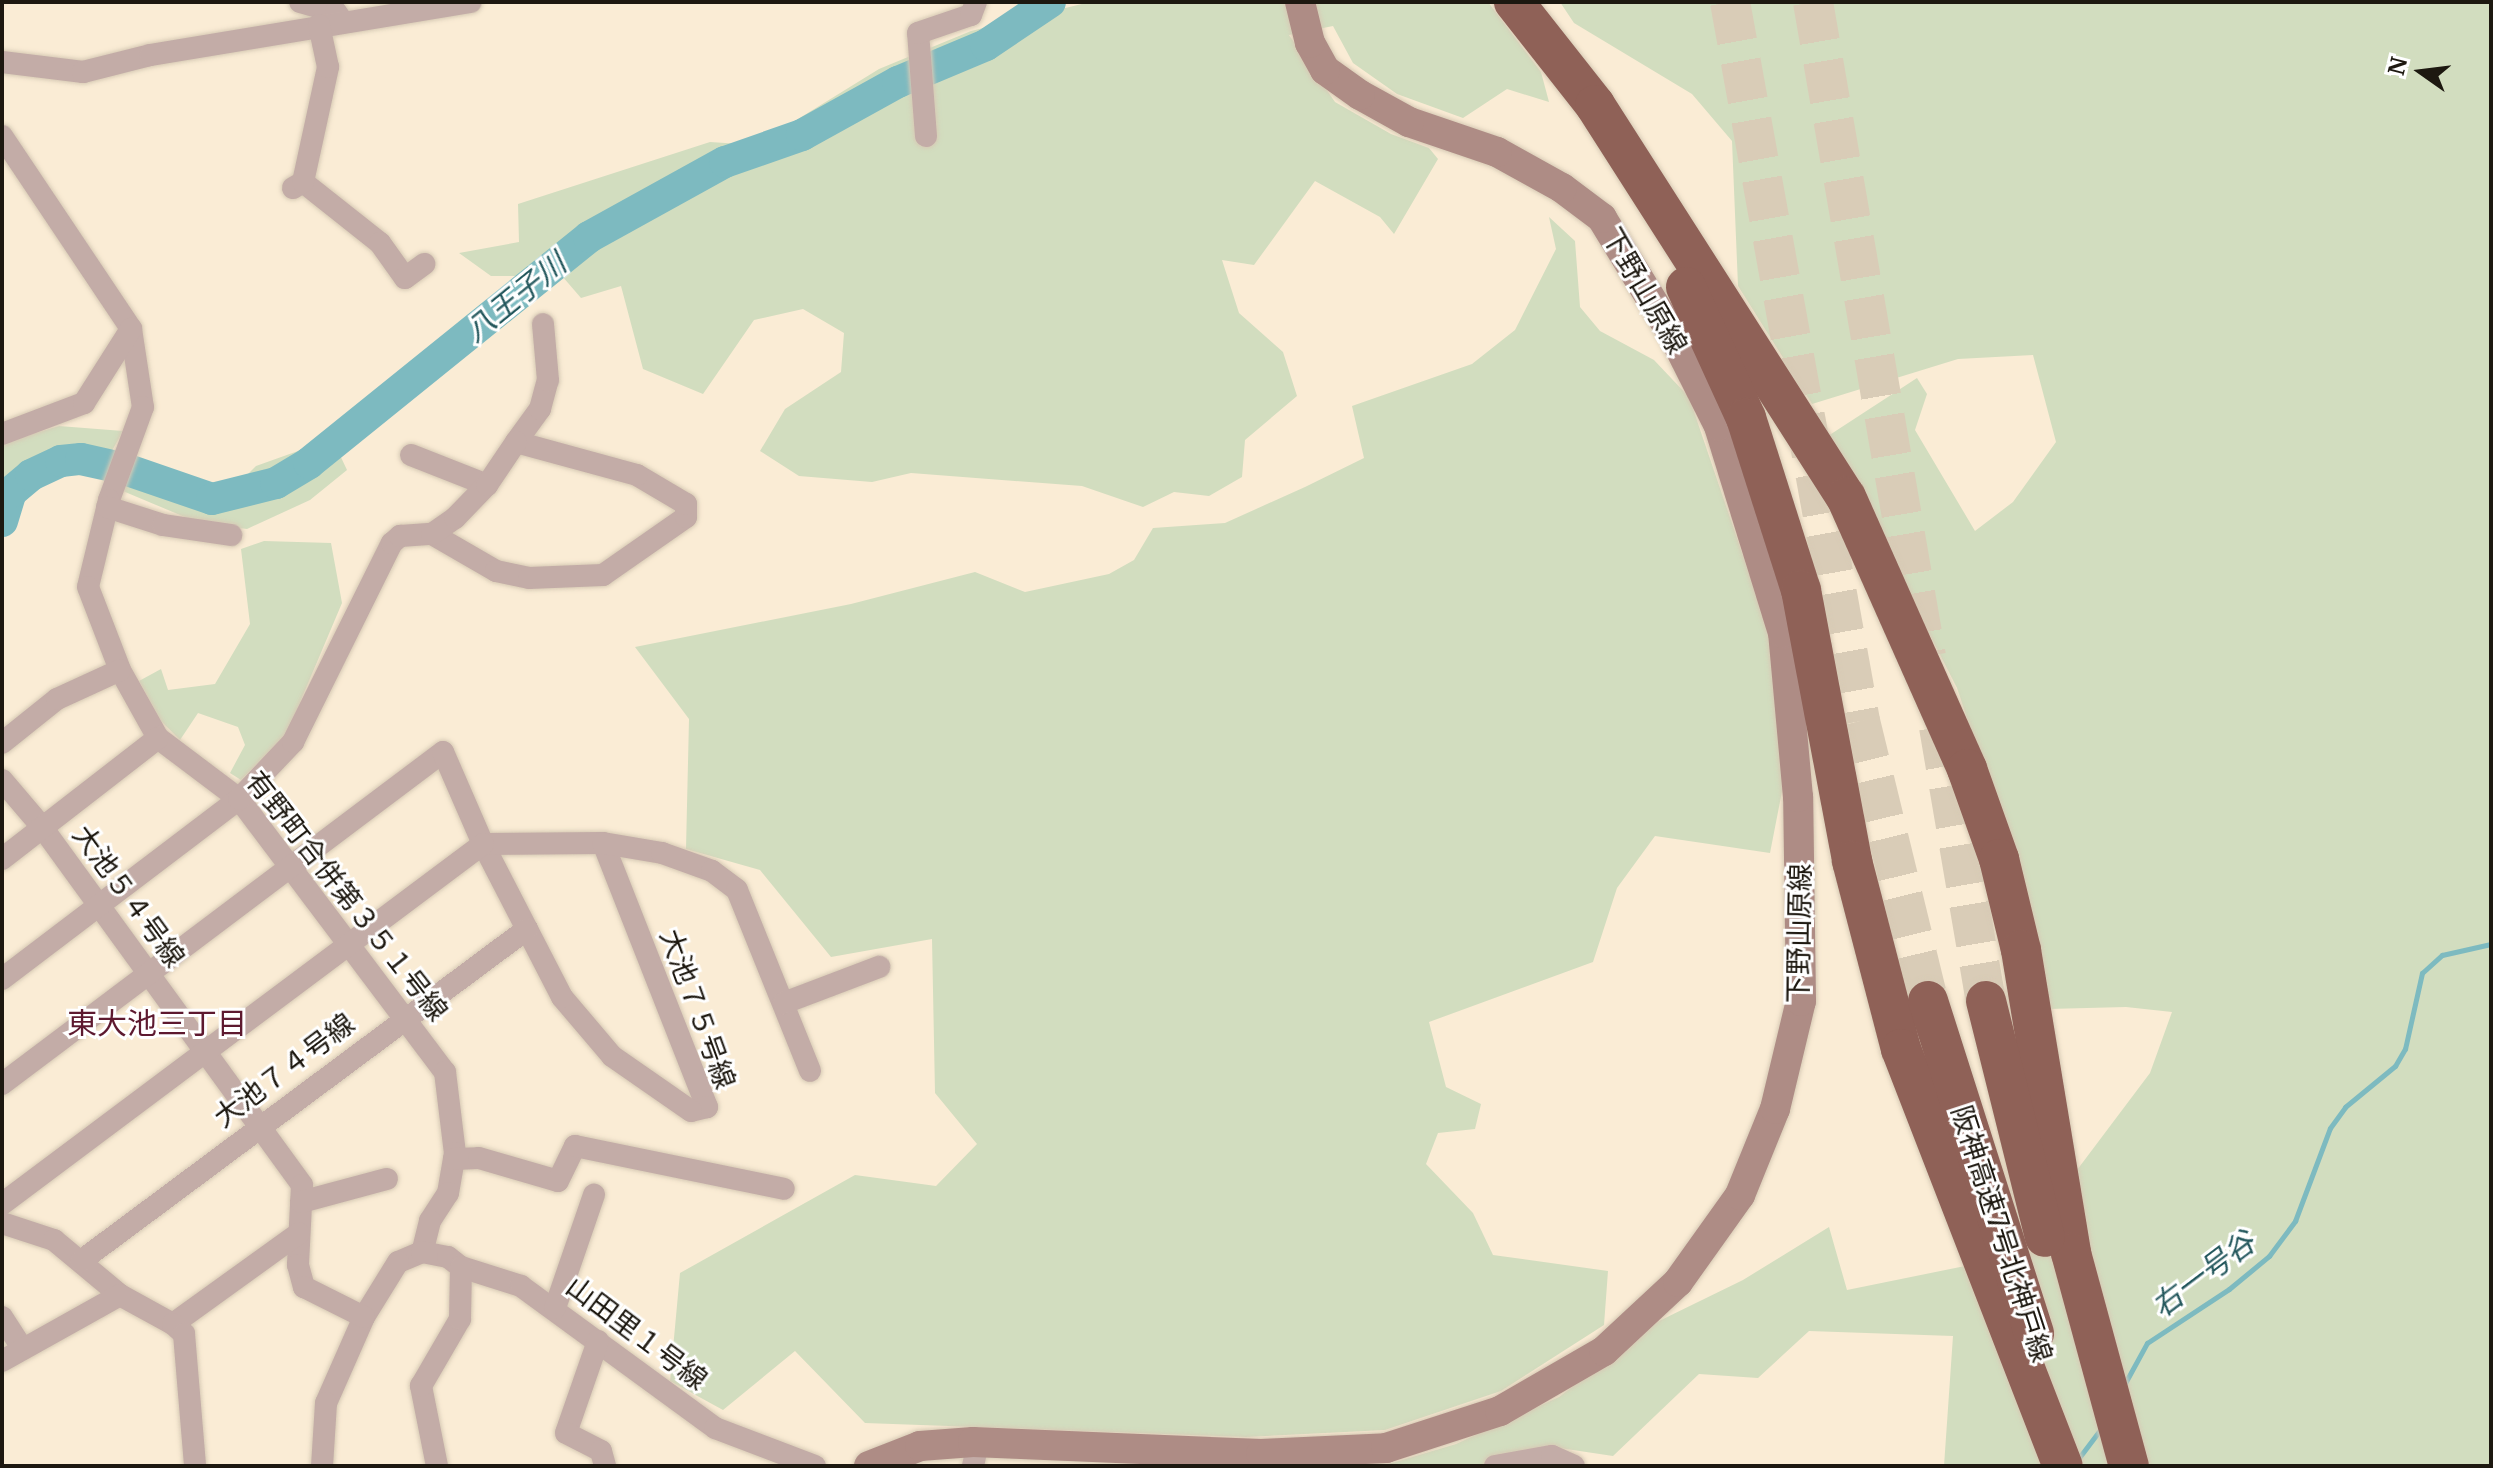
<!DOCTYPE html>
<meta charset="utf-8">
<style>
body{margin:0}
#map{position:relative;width:2493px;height:1468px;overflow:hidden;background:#faecd5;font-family:Merriweather,"Noto Sans JP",serif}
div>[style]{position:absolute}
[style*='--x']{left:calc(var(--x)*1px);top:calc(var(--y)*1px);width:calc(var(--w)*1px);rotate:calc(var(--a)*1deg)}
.green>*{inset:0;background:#d2ddbf}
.stream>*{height:5px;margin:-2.5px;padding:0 2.5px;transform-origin:2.5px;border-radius:2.5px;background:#7dbac0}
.river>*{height:32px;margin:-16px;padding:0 16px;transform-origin:16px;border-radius:16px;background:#7dbac0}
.highway-tunnel>*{height:40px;margin-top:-20px;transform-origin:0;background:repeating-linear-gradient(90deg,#d9ccb7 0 40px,transparent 0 60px)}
.roads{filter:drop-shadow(0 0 2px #d7cab5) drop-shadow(0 0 2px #d7cab5)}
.street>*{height:22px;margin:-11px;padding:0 11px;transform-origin:11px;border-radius:11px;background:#c3aca7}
.secondary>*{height:30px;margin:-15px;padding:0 15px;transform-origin:15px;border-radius:15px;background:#ae8c85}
.highway>*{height:40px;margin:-20px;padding:0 20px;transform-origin:20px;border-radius:20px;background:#8f6157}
span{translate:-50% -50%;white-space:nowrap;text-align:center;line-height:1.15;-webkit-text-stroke:6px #fff;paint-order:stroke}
.street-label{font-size:28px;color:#1d1810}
.water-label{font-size:30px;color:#23575c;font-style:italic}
.neighbourhood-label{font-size:30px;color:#5d192f}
.frame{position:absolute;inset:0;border:4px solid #1d1810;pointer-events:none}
.north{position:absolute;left:2381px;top:32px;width:80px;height:80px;-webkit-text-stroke:6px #fff;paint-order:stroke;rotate:284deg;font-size:22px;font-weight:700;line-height:32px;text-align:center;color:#1d1810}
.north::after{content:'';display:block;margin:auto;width:28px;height:36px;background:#1d1810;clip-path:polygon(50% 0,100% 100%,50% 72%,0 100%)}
</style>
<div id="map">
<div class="green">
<div style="clip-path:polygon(1090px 2px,1488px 2px,1541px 72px,1549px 102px,1507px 89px,1463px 118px,1397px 94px,1353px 63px,1333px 26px,1289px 35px,1335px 102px,1391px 134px,1429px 148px,1438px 159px,1394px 234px,1380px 217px,1315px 181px,1254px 265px,1222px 260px,1239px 313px,1283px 352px,1297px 396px,1245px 440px,1242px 477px,1209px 496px,1174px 492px,1143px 507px,1082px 486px,911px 473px,872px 482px,799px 476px,760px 451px,785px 409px,841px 372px,844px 333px,803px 309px,754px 320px,703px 394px,643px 369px,621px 286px,581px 298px,562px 276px,491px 276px,459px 253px,519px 242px,518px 204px,710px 142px,756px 145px,879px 69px,971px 31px)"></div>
<div style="clip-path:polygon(1560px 2px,2491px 2px,2491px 1466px,1944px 1466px,1953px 1336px,1809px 1331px,1758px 1378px,1699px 1374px,1613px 1456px,1553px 1447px,1477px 1466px,1382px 1466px,1456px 1444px,1559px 1397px,1657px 1322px,1743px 1280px,1829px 1227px,1847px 1290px,2083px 1242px,2074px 1174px,2150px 1073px,2172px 1012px,2126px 1007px,2048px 1009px,2023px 887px,1957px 688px,1828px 436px,1917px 378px,1927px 394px,1915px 430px,1975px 531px,2013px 502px,2056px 442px,2033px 355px,1958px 359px,1812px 404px,1738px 286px,1732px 141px,1692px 94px,1574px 23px)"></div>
<div style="clip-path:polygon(1549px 217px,1575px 241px,1580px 307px,1600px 331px,1654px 360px,1689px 397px,1771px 638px,1785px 776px,1770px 853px,1655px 836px,1617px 888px,1593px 962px,1429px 1022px,1446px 1087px,1481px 1104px,1475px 1129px,1438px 1133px,1426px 1164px,1473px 1213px,1493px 1255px,1608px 1271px,1604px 1325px,1501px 1391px,1385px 1430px,1246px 1437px,865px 1423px,795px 1351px,723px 1410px,670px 1381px,680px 1273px,855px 1175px,936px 1186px,977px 1144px,935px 1093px,932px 939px,831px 957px,760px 870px,686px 849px,689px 719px,635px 647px,851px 604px,975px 572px,1025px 592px,1109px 574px,1134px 560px,1153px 528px,1225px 523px,1305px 487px,1364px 458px,1352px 406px,1472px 364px,1515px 330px,1556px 249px)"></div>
<div style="clip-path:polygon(59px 426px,123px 431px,108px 458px,53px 456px,32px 494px,2px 522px,2px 443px)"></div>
<div style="clip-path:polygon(326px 441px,338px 451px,347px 470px,310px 500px,247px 529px,199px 523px,118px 489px,131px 461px,210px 492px,235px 487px,256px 466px)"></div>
<div style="clip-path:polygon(264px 541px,331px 543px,342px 603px,287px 733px,241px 780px,230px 773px,245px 745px,238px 727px,198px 713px,180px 740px,161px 721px,139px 681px,161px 669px,168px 690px,215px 684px,250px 624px,241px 549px)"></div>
</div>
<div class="stream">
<div style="--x:2124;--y:1385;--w:48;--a:-61.3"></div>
<div style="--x:2147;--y:1343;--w:98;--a:-33.4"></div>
<div style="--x:2229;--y:1289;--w:52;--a:-39.5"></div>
<div style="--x:2269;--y:1256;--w:44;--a:-53.4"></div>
<div style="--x:2295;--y:1221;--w:99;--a:-69.4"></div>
<div style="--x:2330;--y:1128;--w:26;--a:-54"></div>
<div style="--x:2345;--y:1107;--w:65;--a:-39.4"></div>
<div style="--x:2395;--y:1066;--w:20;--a:-60"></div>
<div style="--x:2405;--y:1049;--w:78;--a:-77.4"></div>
<div style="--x:2422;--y:973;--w:27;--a:-42"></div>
<div style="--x:2442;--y:955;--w:50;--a:-12.7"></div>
<div style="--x:2078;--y:1459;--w:38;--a:-53"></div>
</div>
<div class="river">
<div style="--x:2;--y:521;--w:30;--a:-73"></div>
<div style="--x:11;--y:492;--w:26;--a:-40"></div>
<div style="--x:31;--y:475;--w:33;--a:-25"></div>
<div style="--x:61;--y:461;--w:20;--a:-6"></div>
<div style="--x:81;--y:459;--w:42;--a:12.4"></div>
<div style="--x:122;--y:468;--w:95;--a:19"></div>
<div style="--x:212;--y:499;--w:66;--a:-14"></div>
<div style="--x:276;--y:483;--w:39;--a:-31"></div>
<div style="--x:309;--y:463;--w:360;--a:-38.9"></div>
<div style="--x:589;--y:237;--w:155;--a:-28.9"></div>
<div style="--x:725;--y:162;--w:82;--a:-19.3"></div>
<div style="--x:802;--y:135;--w:110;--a:-28.9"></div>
<div style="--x:898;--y:82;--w:95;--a:-22.8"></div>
<div style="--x:986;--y:45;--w:77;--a:-33.9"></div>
</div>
<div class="highway-tunnel">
<div style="--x:1730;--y:2;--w:731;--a:79.75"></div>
<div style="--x:1860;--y:721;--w:288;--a:76.3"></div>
<div style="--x:1813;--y:2;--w:664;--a:80.2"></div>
<div style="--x:1939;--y:727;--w:278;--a:80.3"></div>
</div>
<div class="roads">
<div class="street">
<div style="--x:300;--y:2;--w:37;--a:16"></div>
<div style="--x:336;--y:12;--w:12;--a:55"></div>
<div style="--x:2;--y:62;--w:82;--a:7"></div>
<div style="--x:83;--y:72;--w:69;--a:-14.2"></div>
<div style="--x:150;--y:55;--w:325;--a:-9.4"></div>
<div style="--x:2;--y:136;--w:232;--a:56.2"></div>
<div style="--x:131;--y:329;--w:79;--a:81.3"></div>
<div style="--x:143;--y:407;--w:99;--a:110.1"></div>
<div style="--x:109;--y:500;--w:89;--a:103.6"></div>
<div style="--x:88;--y:587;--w:89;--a:68.9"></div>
<div style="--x:120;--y:670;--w:78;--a:60.8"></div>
<div style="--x:158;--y:738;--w:101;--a:37"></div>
<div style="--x:239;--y:799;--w:342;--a:53"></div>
<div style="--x:445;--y:1072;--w:82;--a:83"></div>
<div style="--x:455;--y:1153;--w:41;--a:99.9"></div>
<div style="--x:448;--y:1193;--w:33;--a:123"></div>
<div style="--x:430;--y:1221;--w:32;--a:104"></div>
<div style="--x:422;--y:1252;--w:26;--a:157"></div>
<div style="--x:398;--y:1262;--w:65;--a:121.7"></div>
<div style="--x:364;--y:1317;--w:94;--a:113.8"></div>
<div style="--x:326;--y:1403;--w:63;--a:93.6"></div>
<div style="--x:926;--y:136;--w:103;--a:-94.4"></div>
<div style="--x:918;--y:33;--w:56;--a:-18.8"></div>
<div style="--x:971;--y:15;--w:14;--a:-69"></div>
<div style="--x:303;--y:182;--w:98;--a:38.4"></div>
<div style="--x:380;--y:243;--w:43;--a:54.5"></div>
<div style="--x:405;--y:278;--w:24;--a:-36"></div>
<div style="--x:293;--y:188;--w:12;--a:-31"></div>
<div style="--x:303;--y:182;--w:118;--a:-77.7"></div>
<div style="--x:328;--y:67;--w:43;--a:-102.1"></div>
<div style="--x:2;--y:434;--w:88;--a:-20.7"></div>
<div style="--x:84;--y:403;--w:88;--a:-57.6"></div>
<div style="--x:411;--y:455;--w:82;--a:21.5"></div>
<div style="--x:107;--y:507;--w:59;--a:17.8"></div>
<div style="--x:163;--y:525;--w:69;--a:8.4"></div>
<div style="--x:432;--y:534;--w:74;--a:30"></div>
<div style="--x:496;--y:571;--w:34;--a:12"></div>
<div style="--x:529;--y:578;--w:74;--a:-2.3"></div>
<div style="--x:603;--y:575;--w:101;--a:-34.9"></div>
<div style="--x:686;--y:517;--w:13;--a:-90"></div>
<div style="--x:686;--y:504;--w:57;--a:-149.4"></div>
<div style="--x:637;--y:475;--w:125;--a:-164.7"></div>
<div style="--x:516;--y:442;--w:41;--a:-54"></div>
<div style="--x:540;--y:409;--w:30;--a:-75"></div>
<div style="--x:548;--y:380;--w:56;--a:-95.1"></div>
<div style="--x:2;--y:743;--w:70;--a:-38.7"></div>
<div style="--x:57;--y:699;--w:69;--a:-24.7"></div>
<div style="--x:2;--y:780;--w:62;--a:49.6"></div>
<div style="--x:42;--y:827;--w:442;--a:54"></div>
<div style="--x:302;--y:1185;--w:80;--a:92.9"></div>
<div style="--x:298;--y:1265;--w:23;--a:75"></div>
<div style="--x:304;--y:1287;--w:67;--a:26.6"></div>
<div style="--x:603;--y:843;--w:284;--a:68.5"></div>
<div style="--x:707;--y:1107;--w:16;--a:166"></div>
<div style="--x:691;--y:1111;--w:96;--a:-145.2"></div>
<div style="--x:612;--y:1056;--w:77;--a:-130.3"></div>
<div style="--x:562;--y:997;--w:172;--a:-117.3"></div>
<div style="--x:483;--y:844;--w:120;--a:-0.5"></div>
<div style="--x:603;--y:843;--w:60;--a:9.6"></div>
<div style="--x:662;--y:853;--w:53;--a:19.8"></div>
<div style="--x:712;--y:871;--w:31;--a:37"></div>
<div style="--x:737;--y:890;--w:195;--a:68"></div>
<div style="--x:2;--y:859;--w:197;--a:-37.8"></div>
<div style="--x:2;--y:979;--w:298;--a:-37.2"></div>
<div style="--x:239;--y:799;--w:79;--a:-46.5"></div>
<div style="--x:293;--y:742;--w:222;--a:-63.6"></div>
<div style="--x:392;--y:543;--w:11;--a:-41"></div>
<div style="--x:400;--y:536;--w:32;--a:-4"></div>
<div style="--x:432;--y:534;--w:28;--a:-35"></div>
<div style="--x:455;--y:518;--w:46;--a:-45.9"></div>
<div style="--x:487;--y:485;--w:52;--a:-56"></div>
<div style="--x:784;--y:1003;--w:102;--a:-20.8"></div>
<div style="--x:2;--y:1084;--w:552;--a:-36.97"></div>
<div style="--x:443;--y:752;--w:100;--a:66.5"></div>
<div style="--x:483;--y:844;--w:601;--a:143.19"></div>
<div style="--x:454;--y:1159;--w:25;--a:-2"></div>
<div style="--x:479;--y:1158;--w:82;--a:16.2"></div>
<div style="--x:558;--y:1181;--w:39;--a:-64"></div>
<div style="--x:575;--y:1146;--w:213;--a:11.6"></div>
<div style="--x:301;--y:1202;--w:89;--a:-15"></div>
<div style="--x:2;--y:1223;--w:55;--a:18.1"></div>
<div style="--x:54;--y:1240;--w:86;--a:39.8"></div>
<div style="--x:120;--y:1295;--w:60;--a:28.7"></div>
<div style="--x:173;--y:1324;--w:155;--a:-35.8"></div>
<div style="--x:422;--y:1252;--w:26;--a:11"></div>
<div style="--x:448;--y:1257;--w:16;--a:38"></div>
<div style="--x:461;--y:1267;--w:63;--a:17.6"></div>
<div style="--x:521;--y:1286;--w:240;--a:36.2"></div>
<div style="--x:715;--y:1428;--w:107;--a:20.8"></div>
<div style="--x:81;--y:1261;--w:556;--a:-36.66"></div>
<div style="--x:555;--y:1308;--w:120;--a:-71"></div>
<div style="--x:2;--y:1317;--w:38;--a:57"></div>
<div style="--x:173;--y:1324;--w:15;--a:42"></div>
<div style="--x:184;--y:1334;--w:132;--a:85.2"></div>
<div style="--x:598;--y:1341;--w:97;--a:109.2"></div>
<div style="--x:566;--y:1433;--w:39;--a:27"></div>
<div style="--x:601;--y:1451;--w:16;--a:75"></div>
<div style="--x:2;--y:1361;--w:135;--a:-29.2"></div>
<div style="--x:437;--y:1466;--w:82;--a:-101.3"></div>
<div style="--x:421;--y:1386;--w:78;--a:-59.8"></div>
<div style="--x:460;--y:1319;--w:52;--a:-88.9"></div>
<div style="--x:973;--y:1466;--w:25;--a:-78"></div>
<div style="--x:1495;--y:1466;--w:58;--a:-10"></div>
<div style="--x:1552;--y:1456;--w:24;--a:24"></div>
</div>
<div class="secondary">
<div style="--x:869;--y:1466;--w:55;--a:-21.4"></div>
<div style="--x:920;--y:1446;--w:53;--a:-4.3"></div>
<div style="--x:973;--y:1442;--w:288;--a:2.4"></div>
<div style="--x:1261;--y:1454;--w:125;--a:-2.7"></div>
<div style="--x:1386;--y:1448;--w:120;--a:-18"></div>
<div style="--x:1500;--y:1411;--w:120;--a:-30"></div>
<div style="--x:1604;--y:1351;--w:101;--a:-43"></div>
<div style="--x:1678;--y:1282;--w:107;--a:-54.5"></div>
<div style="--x:1740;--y:1195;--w:93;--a:-67.9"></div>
<div style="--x:1775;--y:1109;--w:111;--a:-76.5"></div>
<div style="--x:1801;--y:1001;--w:204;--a:-90.8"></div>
<div style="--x:1798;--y:797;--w:165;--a:-95.2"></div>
<div style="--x:1783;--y:633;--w:217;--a:-107.2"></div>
<div style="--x:1719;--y:426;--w:102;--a:-116.8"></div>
<div style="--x:1673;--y:335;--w:137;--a:-121.3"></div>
<div style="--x:1602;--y:218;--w:50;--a:-143.1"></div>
<div style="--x:1562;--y:188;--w:74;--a:-151"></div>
<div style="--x:1497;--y:152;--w:93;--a:-161.2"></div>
<div style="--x:1409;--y:122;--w:56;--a:-151.1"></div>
<div style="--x:1360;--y:95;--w:43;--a:-144.5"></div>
<div style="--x:1325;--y:70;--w:31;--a:-119"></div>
<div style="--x:1310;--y:43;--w:42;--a:-103.7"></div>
</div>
<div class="highway">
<div style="--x:1514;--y:2;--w:131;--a:51.8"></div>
<div style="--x:1595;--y:105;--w:465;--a:57.4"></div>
<div style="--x:1846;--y:497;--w:298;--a:66"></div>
<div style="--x:1967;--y:769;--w:96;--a:70.4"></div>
<div style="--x:1999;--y:859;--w:94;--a:76.4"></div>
<div style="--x:2021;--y:950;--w:307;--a:80.6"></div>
<div style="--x:2071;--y:1253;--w:221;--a:74.8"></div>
<div style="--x:1686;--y:287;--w:144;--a:65.4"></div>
<div style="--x:1746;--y:418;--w:181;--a:72.3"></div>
<div style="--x:1801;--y:590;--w:276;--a:79.3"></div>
<div style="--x:1852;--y:861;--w:194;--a:75.4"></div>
<div style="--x:1901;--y:1049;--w:447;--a:68.8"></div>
<div style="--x:1928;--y:1001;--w:349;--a:72.3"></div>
<div style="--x:1986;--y:1001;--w:243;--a:76"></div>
</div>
</div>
<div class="street-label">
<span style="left:1645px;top:291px;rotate:60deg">下野山原線</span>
<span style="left:129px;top:896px;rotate:54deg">大池５４号線</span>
<span style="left:347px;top:896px;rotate:52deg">有野町合併第３５１号線</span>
<span style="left:1799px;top:933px;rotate:-89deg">下野山原線</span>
<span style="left:698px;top:1009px;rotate:70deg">大池７５号線</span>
<span style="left:284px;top:1070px;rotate:-37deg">大池７４号線</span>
<span style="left:2002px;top:1234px;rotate:72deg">阪神高速7号北神戸線</span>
<span style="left:637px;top:1333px;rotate:37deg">山田里１号線</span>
</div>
<div class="water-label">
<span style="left:515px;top:297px;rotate:-39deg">八王子川</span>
<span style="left:2203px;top:1274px;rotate:-37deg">右一号谷</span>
</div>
<div class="neighbourhood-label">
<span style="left:157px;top:1023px">東大池三丁目</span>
</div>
<div class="frame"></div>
<div class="north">N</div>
</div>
